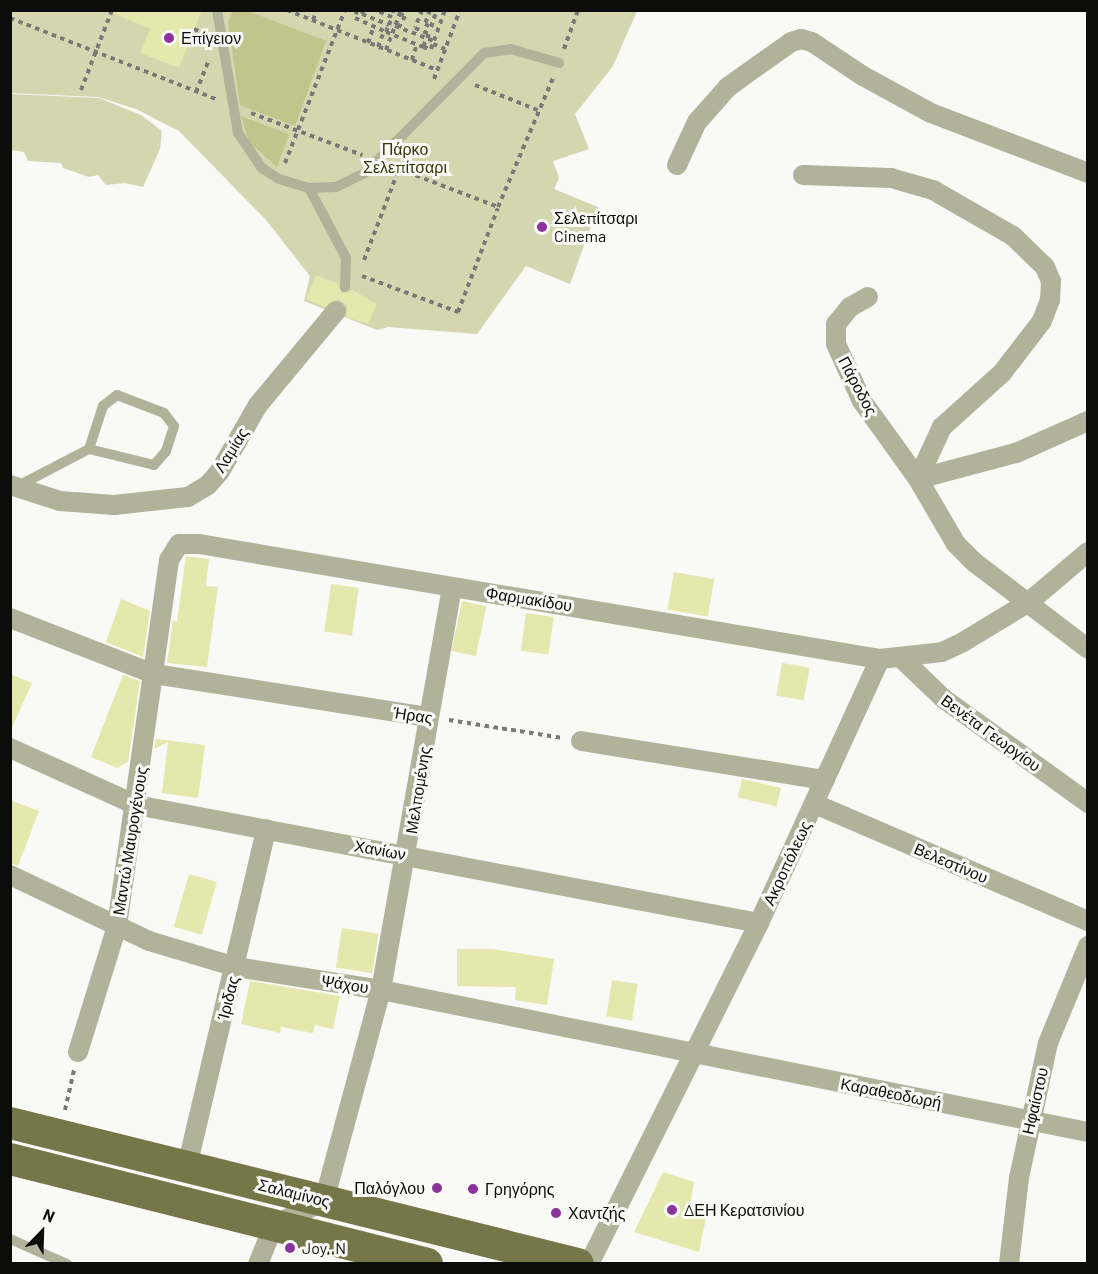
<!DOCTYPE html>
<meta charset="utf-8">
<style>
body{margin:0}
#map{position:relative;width:1098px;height:1274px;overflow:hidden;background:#f9f9f6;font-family:Barlow,sans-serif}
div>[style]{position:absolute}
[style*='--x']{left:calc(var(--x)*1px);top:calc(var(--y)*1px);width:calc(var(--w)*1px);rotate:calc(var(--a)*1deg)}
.green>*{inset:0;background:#d3d6af}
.water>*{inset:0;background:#c1c58b}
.building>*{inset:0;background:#e4e8ac;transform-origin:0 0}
.path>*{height:4px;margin-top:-2px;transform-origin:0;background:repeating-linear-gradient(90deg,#787876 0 4.5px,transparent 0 9px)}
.lane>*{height:10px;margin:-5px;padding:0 5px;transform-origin:5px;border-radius:5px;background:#b0b299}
.street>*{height:20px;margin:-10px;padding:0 10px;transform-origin:10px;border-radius:10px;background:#b0b299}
.primary>*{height:32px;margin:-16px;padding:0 16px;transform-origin:16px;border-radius:16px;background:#757749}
.dots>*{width:16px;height:16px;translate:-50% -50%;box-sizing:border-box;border:3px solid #f9f9f6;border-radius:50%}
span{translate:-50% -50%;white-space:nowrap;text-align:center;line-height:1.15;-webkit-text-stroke:6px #f9f9f6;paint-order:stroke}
.poi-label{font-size:16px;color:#0c0c0b}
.left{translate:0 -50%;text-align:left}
.right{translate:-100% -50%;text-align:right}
.park-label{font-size:16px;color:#373809}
.street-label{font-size:16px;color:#0c0c0b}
.frame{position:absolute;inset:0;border:12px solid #0c0c0b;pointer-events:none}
.north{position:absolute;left:12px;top:1202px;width:60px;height:60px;-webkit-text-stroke:4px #f9f9f6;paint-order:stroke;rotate:23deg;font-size:16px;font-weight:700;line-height:24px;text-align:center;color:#0c0c0b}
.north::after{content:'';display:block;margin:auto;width:21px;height:27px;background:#0c0c0b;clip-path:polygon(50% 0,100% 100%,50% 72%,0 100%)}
</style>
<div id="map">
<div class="green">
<div style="clip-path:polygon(11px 11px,637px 11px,613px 66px,575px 114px,589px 149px,553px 161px,559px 178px,554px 189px,598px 207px,570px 284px,526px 266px,477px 334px,388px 327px,377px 330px,304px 301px,310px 276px,266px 220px,179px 131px,136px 109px,98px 97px,11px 93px)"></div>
<div style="clip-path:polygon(11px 94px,99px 98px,141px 115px,162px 131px,160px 149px,143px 187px,125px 183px,106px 185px,98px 175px,89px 177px,63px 168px,61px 163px,28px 161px,24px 152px,11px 150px)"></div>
</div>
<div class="water">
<div style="clip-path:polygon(233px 11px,248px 11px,326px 41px,295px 126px,240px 105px,228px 22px)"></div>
<div style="clip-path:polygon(241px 116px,289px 134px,277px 167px,249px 142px)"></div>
</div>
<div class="building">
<div style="clip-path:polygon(106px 10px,202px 10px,179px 68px,140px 53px,150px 29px)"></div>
<div style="clip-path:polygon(316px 275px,338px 284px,342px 294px,352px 290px,377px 304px,368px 324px,346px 317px,347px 306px,339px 299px,324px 307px,306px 299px)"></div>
<div style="clip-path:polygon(186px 556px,209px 559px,206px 586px,218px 587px,207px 667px,167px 663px,173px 620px,177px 622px)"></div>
<div style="left:674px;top:572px;width:41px;height:38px;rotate:10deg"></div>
<div style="left:331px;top:584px;width:28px;height:48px;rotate:8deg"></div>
<div style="clip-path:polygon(121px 599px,150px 611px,143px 657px,106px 642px)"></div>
<div style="left:462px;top:601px;width:25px;height:51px;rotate:12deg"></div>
<div style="left:526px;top:613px;width:28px;height:38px;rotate:8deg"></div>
<div style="left:782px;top:663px;width:28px;height:33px;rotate:10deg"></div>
<div style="clip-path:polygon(10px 674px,32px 683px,10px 732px)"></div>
<div style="clip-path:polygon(123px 675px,140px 681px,128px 762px,117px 768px,91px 757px)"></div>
<div style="clip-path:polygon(156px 739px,205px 745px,198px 798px,162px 793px,168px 742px,154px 749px)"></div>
<div style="left:742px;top:779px;width:40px;height:19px;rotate:13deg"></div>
<div style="clip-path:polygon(10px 800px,39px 811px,18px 866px,10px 863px)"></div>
<div style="left:189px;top:874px;width:29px;height:55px;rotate:16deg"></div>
<div style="left:342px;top:928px;width:37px;height:40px;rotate:9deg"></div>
<div style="clip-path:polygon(457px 949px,492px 949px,554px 959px,547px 1005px,515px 1000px,516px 987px,457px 986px)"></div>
<div style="left:612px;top:980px;width:26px;height:37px;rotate:9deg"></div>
<div style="clip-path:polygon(250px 981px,340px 996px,333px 1029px,315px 1025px,313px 1033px,281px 1027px,280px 1033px,241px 1024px)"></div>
<div style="clip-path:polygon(663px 1172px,694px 1182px,690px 1208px,707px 1213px,699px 1252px,634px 1232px)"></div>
</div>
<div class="path">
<div style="--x:287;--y:10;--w:162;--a:21.8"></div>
<div style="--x:357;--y:10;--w:8;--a:104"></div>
<div style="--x:355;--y:18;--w:34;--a:24"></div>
<div style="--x:386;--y:32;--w:8;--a:-67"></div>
<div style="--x:363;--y:10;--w:4;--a:104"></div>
<div style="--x:362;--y:14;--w:29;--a:22"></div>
<div style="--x:389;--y:25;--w:9;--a:-69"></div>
<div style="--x:392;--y:17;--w:18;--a:-158"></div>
<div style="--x:391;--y:10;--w:15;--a:23"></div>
<div style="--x:405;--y:16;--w:13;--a:119"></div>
<div style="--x:422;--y:10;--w:19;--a:111"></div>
<div style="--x:415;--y:28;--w:15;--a:23"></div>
<div style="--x:429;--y:34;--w:14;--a:115"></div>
<div style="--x:423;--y:47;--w:8;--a:14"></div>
<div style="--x:431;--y:49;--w:41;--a:-70.3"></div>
<div style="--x:430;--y:10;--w:15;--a:110"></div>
<div style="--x:425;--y:24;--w:7;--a:27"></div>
<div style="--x:431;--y:27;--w:18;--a:-71"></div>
<div style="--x:10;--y:18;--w:221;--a:21.5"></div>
<div style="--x:313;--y:20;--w:11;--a:-68"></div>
<div style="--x:395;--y:26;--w:42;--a:21"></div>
<div style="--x:194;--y:29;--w:12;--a:24"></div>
<div style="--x:386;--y:32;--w:40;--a:22"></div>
<div style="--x:368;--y:43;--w:18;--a:-71"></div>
<div style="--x:433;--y:44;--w:13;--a:23"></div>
<div style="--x:378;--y:47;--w:17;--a:-69"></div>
<div style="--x:564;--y:49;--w:41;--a:-70.3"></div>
<div style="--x:386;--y:50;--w:43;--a:-69.4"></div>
<div style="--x:412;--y:60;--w:17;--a:-73"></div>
<div style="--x:434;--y:79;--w:74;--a:-69.4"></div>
<div style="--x:475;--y:85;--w:70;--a:21.8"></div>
<div style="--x:81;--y:90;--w:86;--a:-68.8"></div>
<div style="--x:196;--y:92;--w:32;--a:-68"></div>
<div style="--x:251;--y:113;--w:119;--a:20.7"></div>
<div style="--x:285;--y:163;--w:164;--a:-68.6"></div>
<div style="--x:394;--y:167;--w:5;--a:22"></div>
<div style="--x:399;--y:169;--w:11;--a:-68"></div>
<div style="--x:364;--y:260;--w:97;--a:-69"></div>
<div style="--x:399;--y:169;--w:106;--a:21"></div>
<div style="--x:498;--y:207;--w:142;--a:-66.9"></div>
<div style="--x:362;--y:276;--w:103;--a:20.6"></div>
<div style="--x:458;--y:312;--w:111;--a:-69"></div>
<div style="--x:449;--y:720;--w:115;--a:9"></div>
<div style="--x:65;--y:1110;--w:41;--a:-77.3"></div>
</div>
<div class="lane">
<div style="--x:217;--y:10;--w:125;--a:80.3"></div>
<div style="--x:238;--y:133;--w:42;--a:55.6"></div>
<div style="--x:262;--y:168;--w:20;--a:33"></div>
<div style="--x:279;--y:179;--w:31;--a:17"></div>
<div style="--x:309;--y:188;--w:79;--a:62.1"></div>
<div style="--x:346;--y:258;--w:29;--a:92"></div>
<div style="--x:309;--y:188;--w:27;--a:-2"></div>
<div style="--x:336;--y:187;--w:32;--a:-26"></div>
<div style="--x:365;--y:173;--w:169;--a:-45.2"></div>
<div style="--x:484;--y:53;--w:27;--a:-8"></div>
<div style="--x:511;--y:49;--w:50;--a:16.3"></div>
<div style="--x:16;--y:487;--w:82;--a:-27.5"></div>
<div style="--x:89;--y:449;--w:67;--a:13.8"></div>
<div style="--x:154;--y:465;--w:18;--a:-49"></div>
<div style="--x:166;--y:451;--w:26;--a:-72"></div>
<div style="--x:174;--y:426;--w:16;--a:-128"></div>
<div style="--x:164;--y:413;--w:50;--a:-159"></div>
<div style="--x:117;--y:395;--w:18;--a:142"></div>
<div style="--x:103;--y:406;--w:45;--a:108"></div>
<div style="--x:10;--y:1239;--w:62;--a:23.7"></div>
</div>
<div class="street">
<div style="--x:677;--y:165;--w:47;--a:-65.1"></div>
<div style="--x:697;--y:122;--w:47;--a:-48.5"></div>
<div style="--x:728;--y:87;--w:77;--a:-35.5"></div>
<div style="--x:791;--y:42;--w:10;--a:-17"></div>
<div style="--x:801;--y:39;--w:11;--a:15"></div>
<div style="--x:812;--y:42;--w:61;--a:33.7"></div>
<div style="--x:863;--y:76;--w:77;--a:28.6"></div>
<div style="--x:931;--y:113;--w:168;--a:20.9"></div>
<div style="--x:803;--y:175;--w:88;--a:2"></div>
<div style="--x:891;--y:178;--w:44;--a:15.9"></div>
<div style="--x:933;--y:190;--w:92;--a:29.9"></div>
<div style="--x:1013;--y:236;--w:45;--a:44.1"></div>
<div style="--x:1045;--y:267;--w:15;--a:67"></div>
<div style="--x:1051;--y:281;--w:19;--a:93"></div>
<div style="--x:1050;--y:300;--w:22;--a:111"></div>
<div style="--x:1042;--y:321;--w:66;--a:127.6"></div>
<div style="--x:1002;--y:373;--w:81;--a:138"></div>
<div style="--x:942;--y:427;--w:57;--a:114.8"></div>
<div style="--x:868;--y:297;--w:21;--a:151"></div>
<div style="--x:850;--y:307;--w:22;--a:129"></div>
<div style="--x:836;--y:324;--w:20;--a:90"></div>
<div style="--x:836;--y:344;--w:63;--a:65.5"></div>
<div style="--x:862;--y:401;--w:96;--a:54.3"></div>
<div style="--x:918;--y:479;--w:75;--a:59.7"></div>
<div style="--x:956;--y:544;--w:25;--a:45"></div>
<div style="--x:974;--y:562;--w:143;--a:37.3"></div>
<div style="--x:918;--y:479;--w:101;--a:-14.9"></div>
<div style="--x:1016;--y:453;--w:79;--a:-24"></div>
<div style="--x:10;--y:485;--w:52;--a:17.7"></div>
<div style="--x:60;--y:501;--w:54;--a:4.2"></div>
<div style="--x:114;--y:505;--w:74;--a:-6.2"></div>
<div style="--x:188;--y:497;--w:23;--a:-31"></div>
<div style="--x:208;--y:485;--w:18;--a:-49"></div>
<div style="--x:220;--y:471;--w:76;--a:-60.1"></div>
<div style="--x:258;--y:405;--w:122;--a:-50.3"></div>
<div style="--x:10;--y:618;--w:155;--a:21.3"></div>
<div style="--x:154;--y:674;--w:278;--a:8.9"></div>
<div style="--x:900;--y:657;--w:61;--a:43.7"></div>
<div style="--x:944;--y:699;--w:178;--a:35.8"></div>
<div style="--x:581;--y:741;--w:247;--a:9.1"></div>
<div style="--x:10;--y:748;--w:138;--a:24.3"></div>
<div style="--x:136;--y:805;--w:634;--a:10.73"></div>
<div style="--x:815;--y:804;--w:297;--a:23.2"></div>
<div style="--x:10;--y:875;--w:154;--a:25.4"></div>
<div style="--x:149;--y:941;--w:91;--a:16.6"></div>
<div style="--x:236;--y:967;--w:147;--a:9"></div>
<div style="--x:381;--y:990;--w:721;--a:11.36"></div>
<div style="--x:78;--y:1052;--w:132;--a:-72.8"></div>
<div style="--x:117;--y:926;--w:370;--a:-81.9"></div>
<div style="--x:169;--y:560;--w:19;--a:-58"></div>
<div style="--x:179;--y:544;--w:20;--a:0"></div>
<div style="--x:199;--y:544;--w:691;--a:9.59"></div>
<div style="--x:880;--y:659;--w:62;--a:-6.4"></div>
<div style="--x:942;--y:652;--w:23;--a:-25"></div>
<div style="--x:963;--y:642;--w:77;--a:-31.2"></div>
<div style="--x:1029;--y:602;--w:77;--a:-40.3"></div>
<div style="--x:187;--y:1167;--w:347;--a:-76.8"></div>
<div style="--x:258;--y:1264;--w:42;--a:-67.7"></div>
<div style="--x:274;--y:1225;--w:55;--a:-25.6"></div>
<div style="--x:324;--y:1201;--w:219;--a:-74.9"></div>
<div style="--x:381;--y:990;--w:409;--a:-80"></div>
<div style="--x:589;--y:1264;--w:381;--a:-63.5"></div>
<div style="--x:759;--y:923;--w:290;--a:-65.4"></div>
<div style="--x:1009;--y:1264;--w:87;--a:-83.4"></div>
<div style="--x:1019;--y:1178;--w:138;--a:-77.9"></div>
<div style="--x:1048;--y:1043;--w:105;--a:-67.6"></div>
</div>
<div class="primary">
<div style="--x:10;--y:1123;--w:585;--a:13.94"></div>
<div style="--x:10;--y:1159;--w:430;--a:14.1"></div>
</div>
<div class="dots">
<div style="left:169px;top:38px;background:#8c329e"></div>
<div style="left:542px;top:227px;background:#8c329e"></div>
<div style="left:437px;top:1188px;background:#8c329e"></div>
<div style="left:473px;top:1189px;background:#8c329e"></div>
<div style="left:672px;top:1210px;background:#8c329e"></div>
<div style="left:556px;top:1213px;background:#8c329e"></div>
<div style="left:290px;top:1248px;background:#8c329e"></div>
</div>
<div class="poi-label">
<span class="left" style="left:181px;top:38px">Επίγειον</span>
<span class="left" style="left:554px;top:227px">Σελεπίτσαρι<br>Cinema</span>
<span class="right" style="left:425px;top:1188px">Παλόγλου</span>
<span class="left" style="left:485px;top:1189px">Γρηγόρης</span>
<span class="left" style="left:684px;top:1210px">ΔΕΗ Κερατσινίου</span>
<span class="left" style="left:568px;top:1213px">Χαντζής</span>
<span class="left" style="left:302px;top:1248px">Joy..N</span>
</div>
<div class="park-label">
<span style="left:405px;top:158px">Πάρκο<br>Σελεπίτσαρι</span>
</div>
<div class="street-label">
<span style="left:858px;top:386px;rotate:62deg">Πάροδος</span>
<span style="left:231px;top:450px;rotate:-58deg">Λαμίας</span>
<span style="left:529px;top:599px;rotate:9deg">Φαρμακίδου</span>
<span style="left:413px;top:715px;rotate:9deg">Ήρας</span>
<span style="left:991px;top:733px;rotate:36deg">Βενέτα Γεωργίου</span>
<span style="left:418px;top:790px;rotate:-81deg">Μελπομένης</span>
<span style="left:130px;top:841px;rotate:-81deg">Μαντώ Μαυρογένους</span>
<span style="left:380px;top:850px;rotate:10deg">Χανίων</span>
<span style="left:787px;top:863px;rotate:-65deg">Ακροπόλεως</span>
<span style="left:951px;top:863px;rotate:23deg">Βελεστίνου</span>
<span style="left:345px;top:984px;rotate:9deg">Ψάχου</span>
<span style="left:228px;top:998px;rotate:-76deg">Ίριδας</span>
<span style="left:891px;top:1093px;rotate:11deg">Καραθεοδωρή</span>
<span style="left:1035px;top:1101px;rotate:-77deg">Ηφαίστου</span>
<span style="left:294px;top:1193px;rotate:14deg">Σαλαμίνος</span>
</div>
<div class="frame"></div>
<div class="north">N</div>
</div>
